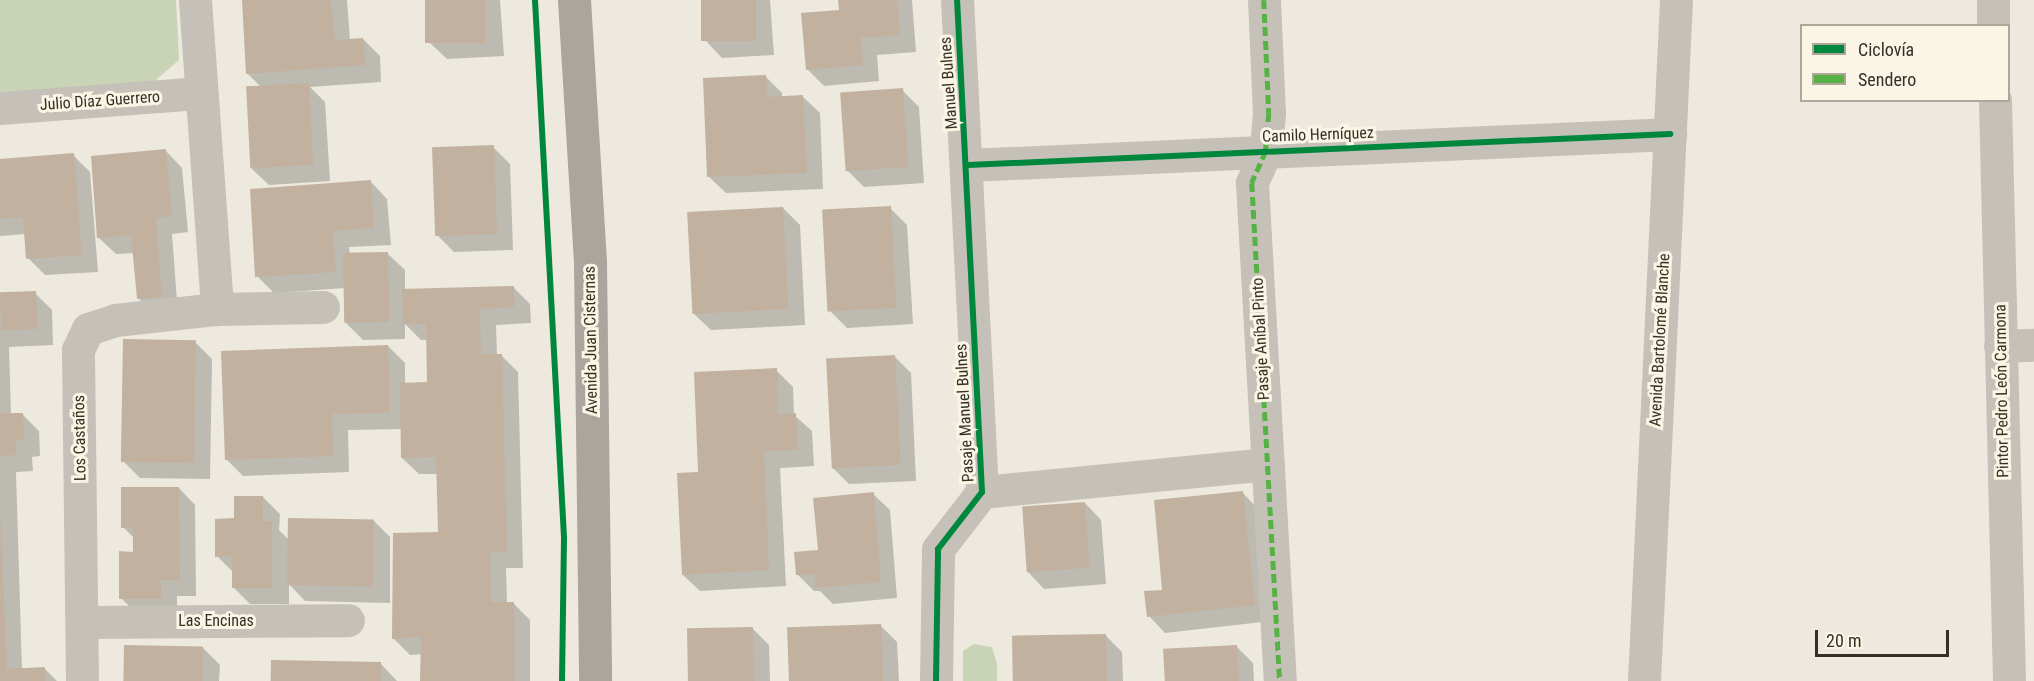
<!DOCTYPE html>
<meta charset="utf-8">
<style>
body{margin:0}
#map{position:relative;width:2034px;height:681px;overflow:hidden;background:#ede9de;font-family:"Roboto Condensed",sans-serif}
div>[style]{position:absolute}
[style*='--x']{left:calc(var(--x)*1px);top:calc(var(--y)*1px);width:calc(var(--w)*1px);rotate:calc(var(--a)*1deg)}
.green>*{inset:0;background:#c9d4b7}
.shadow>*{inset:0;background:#0003}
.building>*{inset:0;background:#c2b19f;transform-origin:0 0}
.minor>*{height:33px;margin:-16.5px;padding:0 16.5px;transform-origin:16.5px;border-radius:16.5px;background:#c6c1b8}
.primary>*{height:33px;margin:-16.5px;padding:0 16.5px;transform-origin:16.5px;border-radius:16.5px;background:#aba69d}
.quiet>*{height:4.5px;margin-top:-2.25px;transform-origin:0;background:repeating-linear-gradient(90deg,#56b245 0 9px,transparent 0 13.5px)}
.cycleway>*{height:6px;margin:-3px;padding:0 3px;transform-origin:3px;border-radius:3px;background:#00873e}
span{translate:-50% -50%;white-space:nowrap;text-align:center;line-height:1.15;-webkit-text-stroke:6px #fbf5e5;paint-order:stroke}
.street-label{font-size:16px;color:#372f26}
.legend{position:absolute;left:1800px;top:24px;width:210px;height:78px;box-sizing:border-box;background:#fbf5e5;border:2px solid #ada699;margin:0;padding:8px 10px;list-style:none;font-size:18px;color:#372f26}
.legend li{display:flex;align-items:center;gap:12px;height:30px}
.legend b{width:30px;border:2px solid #ada699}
.scale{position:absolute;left:1815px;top:630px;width:134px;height:27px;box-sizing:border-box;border:3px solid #372f26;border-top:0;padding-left:8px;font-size:18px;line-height:21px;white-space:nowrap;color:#372f26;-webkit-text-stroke:4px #fbf5e5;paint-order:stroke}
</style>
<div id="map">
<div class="green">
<div style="clip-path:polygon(0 0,176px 0,179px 60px,150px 85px,0 92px)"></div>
<div style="clip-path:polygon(974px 644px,992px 647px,997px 664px,997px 681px,963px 681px,963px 651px)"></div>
</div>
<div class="shadow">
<div style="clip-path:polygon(243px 0,347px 0,350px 40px,363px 39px,380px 56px,381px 82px,310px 87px,325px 102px,330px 181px,269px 185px,252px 169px,262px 88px,247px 73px)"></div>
<div style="clip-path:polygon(426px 0,500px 0,504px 56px,447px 59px,430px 43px)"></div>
<div style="clip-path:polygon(703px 0,770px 0,774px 55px,722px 58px,706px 41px)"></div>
<div style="clip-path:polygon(840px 0,912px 0,916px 52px,877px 55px,879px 81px,824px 86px,807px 69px,841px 12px)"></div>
<div style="clip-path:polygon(765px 76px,782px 93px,782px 98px,803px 97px,820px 113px,823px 189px,726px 193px,709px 177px)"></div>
<div style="clip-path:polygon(902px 90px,919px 107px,924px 183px,864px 187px,847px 170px)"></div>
<div style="clip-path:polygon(493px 147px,510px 164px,513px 250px,454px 252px,438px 236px)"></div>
<div style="clip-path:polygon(166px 151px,182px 168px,188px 232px,172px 234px,178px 314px,155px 315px,139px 299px,134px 253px,116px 254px,99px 238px)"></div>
<div style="clip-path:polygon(73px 155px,90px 172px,98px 272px,45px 275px,28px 258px,26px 234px,0 236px,0 161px)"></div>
<div style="clip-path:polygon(371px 182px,387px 199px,391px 245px,349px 247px,350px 254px,388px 254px,405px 270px,405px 290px,513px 287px,530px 304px,531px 323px,496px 325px,497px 355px,501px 355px,518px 372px,523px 568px,506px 568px,507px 603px,513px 603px,530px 620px,530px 681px,422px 681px,422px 654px,410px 655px,393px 638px,439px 534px,438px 474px,419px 474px,402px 458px,402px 429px,348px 430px,349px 472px,243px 476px,226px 459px,388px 346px,405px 363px,405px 384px,429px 383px,428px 340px,421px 340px,405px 324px,405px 339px,363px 340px,346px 323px,345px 288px,274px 293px,257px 276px)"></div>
<div style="clip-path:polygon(783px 208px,800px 225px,805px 325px,711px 330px,694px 314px)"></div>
<div style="clip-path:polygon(890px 208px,907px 225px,913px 324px,847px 328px,830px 311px)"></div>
<div style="clip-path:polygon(35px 293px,52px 310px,53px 345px,9px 347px,11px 415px,22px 414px,39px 431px,40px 456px,32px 457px,33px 471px,16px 472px,22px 670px,45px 669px,57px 681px,0 681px,0 295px)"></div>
<div style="clip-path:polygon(195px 342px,212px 359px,210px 479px,140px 478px,123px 461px)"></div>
<div style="clip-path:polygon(894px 356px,911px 373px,916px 481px,849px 484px,832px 467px)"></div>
<div style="clip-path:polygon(776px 370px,793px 387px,794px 415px,812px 431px,814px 466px,780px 468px,786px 586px,700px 591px,683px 575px)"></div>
<div style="clip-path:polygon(179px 488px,195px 505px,196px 596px,177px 596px,177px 615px,138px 615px,121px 598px,134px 553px,135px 539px,123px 527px)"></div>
<div style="clip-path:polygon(1243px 493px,1259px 510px,1271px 621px,1165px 633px,1149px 616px,1163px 591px)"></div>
<div style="clip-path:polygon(873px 494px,890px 510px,897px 598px,833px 604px,820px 591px,814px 591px,797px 574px)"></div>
<div style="clip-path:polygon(263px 497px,280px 514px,279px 530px,289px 540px,373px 520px,390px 537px,390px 603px,305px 601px,289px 584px,289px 604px,250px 604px,234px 588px,234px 573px,217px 556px,235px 520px)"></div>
<div style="clip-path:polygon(1085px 503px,1101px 520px,1106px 584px,1044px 589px,1028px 572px)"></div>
<div style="clip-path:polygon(880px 625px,897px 642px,899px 681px,790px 681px)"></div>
<div style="clip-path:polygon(752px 628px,769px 645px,770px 681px,691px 681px)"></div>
<div style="clip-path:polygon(1105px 635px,1122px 652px,1123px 681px,1015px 681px)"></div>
<div style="clip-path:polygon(1236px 646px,1253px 663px,1254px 681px,1166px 681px)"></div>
<div style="clip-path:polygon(203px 648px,220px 665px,219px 681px,124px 681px)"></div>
<div style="clip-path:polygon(380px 663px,397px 681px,272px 681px)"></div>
</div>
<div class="building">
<div style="clip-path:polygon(242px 0,331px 0,335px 40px,363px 38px,365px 65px,246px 74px)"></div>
<div style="left:425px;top:0;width:61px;height:43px"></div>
<div style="left:701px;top:0;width:55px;height:41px"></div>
<div style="clip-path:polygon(838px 0,897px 0,900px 35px,861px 38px,863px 65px,806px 70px,801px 13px,839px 10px)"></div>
<div style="clip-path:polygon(766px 75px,767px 97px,803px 95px,807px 173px,707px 177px,703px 78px)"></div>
<div style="left:309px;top:83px;width:82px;height:63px;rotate:87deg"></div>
<div style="left:903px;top:88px;width:79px;height:63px;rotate:86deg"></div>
<div style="left:494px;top:145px;width:89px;height:62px;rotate:88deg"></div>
<div style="clip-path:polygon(166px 149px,172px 216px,156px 218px,162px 297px,137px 299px,131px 235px,97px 238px,91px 156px)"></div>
<div style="clip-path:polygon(74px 153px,82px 255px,26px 259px,23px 217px,0 219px,0 159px)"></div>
<div style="clip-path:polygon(371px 180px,374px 228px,333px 231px,336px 272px,255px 277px,250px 189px)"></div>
<div style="left:891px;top:206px;width:102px;height:69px;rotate:87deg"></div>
<div style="left:783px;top:207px;width:102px;height:96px;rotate:87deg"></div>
<div style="left:388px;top:252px;width:70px;height:45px;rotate:89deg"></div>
<div style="clip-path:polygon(514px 286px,514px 307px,480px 309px,481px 354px,502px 354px,507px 551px,490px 552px,491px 602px,514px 602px,514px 681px,420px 681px,421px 637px,392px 639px,393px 533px,438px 532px,436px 457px,401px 458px,400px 383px,427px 382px,426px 324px,403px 324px,402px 289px)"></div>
<div style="left:36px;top:291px;width:38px;height:36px;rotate:88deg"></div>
<div style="left:123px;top:339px;width:73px;height:123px;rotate:1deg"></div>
<div style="clip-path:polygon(388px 345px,390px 413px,332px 414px,333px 456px,225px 460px,221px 351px)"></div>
<div style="left:895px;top:355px;width:110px;height:69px;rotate:87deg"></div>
<div style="clip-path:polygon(777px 368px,778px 414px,796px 413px,798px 450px,764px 451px,769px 570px,682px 575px,677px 473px,698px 472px,694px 372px)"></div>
<div style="clip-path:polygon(0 413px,23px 413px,24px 440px,16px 440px,16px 455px,0 456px)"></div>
<div style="clip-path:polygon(121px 487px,179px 487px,180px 580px,161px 580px,161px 599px,119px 599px,119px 551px,133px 552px,133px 528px,121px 528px)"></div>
<div style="clip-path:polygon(1243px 491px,1255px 605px,1147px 617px,1144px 591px,1162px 590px,1154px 500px)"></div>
<div style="clip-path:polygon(874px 492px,881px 582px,815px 588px,814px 574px,796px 575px,794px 552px,818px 550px,813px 498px)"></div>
<div style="clip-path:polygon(234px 496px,263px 496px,263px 521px,272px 521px,272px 588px,232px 588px,232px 556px,215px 557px,215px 519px,234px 518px)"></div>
<div style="left:1085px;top:502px;width:66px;height:63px;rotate:86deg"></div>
<div style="clip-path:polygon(0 509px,7px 669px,45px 667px,46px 681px,0 681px)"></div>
<div style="left:288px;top:518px;width:86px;height:67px;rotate:1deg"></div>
<div style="left:881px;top:624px;width:57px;height:94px;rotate:88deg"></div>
<div style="left:753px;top:627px;width:54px;height:66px;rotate:89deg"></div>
<div style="left:1106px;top:634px;width:47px;height:94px;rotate:89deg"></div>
<div style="left:124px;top:645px;width:79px;height:36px;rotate:1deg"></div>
<div style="left:1237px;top:645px;width:36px;height:74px;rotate:87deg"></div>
<div style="left:271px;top:660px;width:110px;height:21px;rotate:1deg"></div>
</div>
<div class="minor">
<div style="--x:195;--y:0;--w:310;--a:85.9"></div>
<div style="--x:1264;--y:0;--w:113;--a:87.5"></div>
<div style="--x:1269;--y:113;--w:38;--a:95"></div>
<div style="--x:1266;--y:151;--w:35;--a:114"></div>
<div style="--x:1252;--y:183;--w:499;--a:86.8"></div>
<div style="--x:1993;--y:0;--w:26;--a:90"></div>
<div style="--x:1995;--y:100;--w:581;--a:88.62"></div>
<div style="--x:0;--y:108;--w:202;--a:-4.3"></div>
<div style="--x:968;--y:165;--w:703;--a:-2.53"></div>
<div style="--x:2000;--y:346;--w:34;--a:-2"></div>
<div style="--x:982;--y:492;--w:287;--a:-5.6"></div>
<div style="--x:84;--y:622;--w:264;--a:-0.4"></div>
<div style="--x:82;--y:681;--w:331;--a:-90.7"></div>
<div style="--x:78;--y:350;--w:23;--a:-65"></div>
<div style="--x:88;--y:329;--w:28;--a:-18"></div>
<div style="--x:115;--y:320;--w:103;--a:-6.2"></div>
<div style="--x:217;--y:309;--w:106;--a:-1.1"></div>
<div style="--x:936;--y:681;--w:132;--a:-89.1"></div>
<div style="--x:938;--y:549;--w:72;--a:-52.3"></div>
<div style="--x:982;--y:492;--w:493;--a:-92.9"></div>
<div style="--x:1644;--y:681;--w:682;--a:-87.31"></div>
</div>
<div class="primary">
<div style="--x:574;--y:0;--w:262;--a:86.5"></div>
<div style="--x:590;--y:262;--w:419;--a:89.3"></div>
</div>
<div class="quiet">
<div style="--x:1264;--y:0;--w:113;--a:87.5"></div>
<div style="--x:1269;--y:113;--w:38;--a:95"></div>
<div style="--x:1266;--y:151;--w:35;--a:114"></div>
<div style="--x:1252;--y:183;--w:499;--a:86.8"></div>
</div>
<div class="cycleway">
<div style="--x:535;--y:0;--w:539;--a:86.91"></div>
<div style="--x:564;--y:538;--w:143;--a:90.8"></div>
<div style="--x:968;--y:165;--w:703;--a:-2.53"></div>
<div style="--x:936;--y:681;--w:132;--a:-89.1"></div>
<div style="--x:938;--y:549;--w:72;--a:-52.3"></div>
<div style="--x:982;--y:492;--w:493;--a:-92.9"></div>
</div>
<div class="street-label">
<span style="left:949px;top:83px;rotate:-94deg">Manuel Bulnes</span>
<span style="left:100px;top:101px;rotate:-4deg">Julio Díaz Guerrero</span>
<span style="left:1318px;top:135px;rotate:-2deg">Camilo Herníquez</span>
<span style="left:1261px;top:339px;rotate:-93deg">Pasaje Aníbal Pinto</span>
<span style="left:591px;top:340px;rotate:-91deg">Avenida Juan Cisternas</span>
<span style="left:1660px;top:340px;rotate:-87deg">Avenida Bartolomé Blanche</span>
<span style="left:2002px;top:391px;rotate:-91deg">Pintor Pedro León Carmona</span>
<span style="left:965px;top:413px;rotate:-93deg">Pasaje Manuel Bulnes</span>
<span style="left:80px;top:438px;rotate:-91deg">Los Castaños</span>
<span style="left:216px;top:621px">Las Encinas</span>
</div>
<ul class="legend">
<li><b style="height:8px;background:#00873e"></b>Ciclovía</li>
<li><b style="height:8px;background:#56b245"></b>Sendero</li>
</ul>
<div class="scale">20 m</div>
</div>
